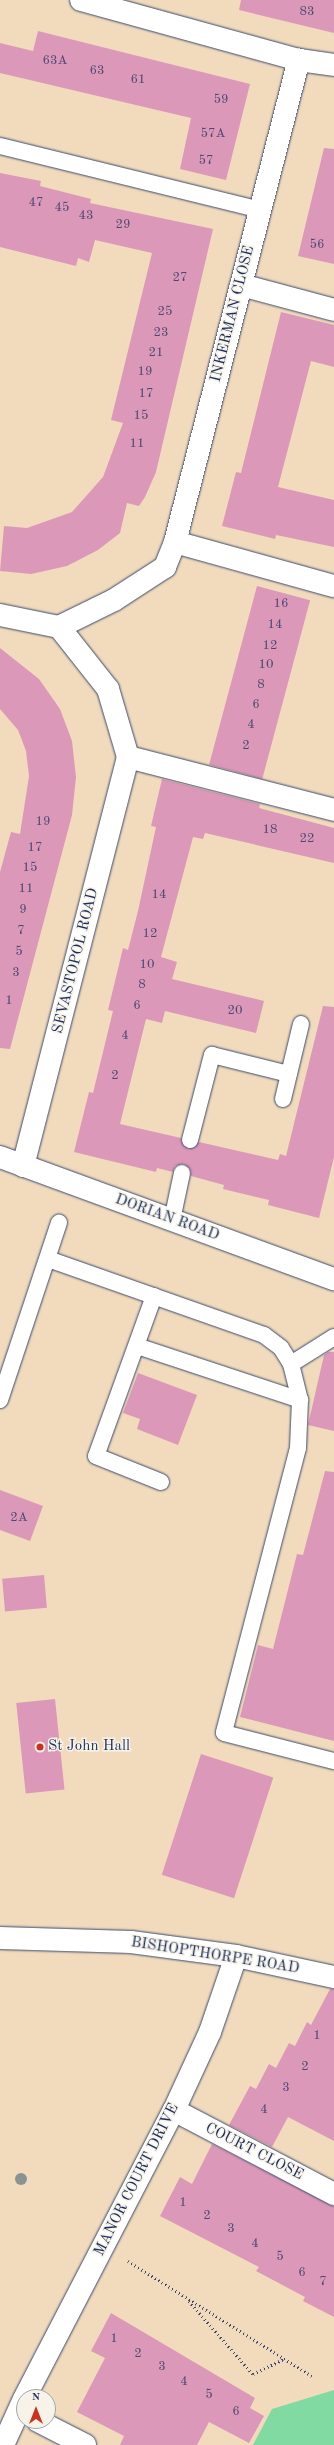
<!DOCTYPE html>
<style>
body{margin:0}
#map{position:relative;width:334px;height:2445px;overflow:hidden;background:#f1dbbc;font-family:"Old Standard TT",serif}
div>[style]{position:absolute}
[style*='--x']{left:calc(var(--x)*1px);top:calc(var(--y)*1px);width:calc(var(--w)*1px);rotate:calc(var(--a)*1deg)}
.green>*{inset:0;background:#80daa1}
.building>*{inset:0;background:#dc98b8;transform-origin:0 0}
.path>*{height:2.5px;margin-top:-1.25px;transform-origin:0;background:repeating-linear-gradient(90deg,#3b496c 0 1px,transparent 0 4px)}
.roads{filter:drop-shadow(0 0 1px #3b496c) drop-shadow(0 0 1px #3b496c)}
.service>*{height:16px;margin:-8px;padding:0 8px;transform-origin:8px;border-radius:8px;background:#fff}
.minor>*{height:22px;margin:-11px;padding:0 11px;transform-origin:11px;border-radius:11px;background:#fff}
.trees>*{width:12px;height:12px;margin:-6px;border-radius:50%;background:#899492}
.dots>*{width:11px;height:11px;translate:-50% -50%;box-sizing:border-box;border:2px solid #f7f3e8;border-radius:50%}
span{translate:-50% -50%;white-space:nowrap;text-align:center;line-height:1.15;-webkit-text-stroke:3px #f7f3e8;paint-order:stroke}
.number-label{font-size:13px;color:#4b4974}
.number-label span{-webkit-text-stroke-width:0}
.street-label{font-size:15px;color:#1b2f5e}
.poi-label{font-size:15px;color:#1b2f5e}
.left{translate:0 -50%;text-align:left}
.north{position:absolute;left:16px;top:2389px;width:40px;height:40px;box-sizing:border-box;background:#f7f3e8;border:1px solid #9fa5b1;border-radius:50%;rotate:0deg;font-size:11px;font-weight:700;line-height:16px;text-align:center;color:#1b2f5e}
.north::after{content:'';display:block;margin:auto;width:14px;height:18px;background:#c8321e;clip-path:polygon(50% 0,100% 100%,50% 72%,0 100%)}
</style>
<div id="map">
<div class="green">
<div style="clip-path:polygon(334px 2390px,334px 2445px,253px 2445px,272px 2409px)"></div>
</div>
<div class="building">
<div style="clip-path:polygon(241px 0,334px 0,334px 33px,239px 10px)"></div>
<div style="clip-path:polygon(38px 31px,250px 84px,226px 180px,180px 169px,191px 118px,0 73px,0 43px,33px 51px)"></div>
<div style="clip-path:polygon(324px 148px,334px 149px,334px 264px,298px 256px)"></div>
<div style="clip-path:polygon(0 173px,41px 181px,40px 186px,91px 199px,90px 203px,213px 229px,156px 472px,145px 497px,139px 506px,127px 503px,120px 533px,98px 550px,67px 566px,31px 574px,0 571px,4px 526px,27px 528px,72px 512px,103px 477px,123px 423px,111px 420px,152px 253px,95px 240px,89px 262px,78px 258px,76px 266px,0 247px)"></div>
<div style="clip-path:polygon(281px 312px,334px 325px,334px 367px,311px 361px,278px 487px,334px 500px,334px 547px,276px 535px,275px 539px,222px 526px,236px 472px,241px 473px)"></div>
<div style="left:257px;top:586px;width:55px;height:185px;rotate:15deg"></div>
<div style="clip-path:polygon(0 648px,39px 679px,60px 709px,72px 741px,76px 777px,72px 815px,10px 1049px,0 1048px,0 872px,11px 832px,20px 834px,29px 776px,26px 751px,18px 730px,0 709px)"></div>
<div style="clip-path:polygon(162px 779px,260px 804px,259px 808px,334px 828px,334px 863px,205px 833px,203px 839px,193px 837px,161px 957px,177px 962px,172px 979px,264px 1001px,256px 1033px,165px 1011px,162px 1023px,146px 1019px,120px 1124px,181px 1138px,188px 1149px,199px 1142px,278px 1160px,280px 1154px,286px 1156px,323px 1006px,334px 1007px,334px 1157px,319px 1218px,268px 1205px,269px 1200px,223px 1189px,224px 1185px,191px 1176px,184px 1164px,175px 1166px,173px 1172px,157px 1168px,156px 1172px,74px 1152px,89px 1092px,93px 1093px,113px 1011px,108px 1010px,123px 948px,128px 950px,138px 911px,156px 827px,151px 826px)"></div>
<div style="clip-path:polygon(328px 1352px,334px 1352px,334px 1431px,308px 1425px,324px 1355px)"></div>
<div style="clip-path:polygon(138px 1373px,197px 1395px,178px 1445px,137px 1429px,140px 1419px,123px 1413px)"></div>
<div style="clip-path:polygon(325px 1471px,334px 1472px,334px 1741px,240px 1717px,258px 1645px,273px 1649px,297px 1554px,303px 1555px)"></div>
<div style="clip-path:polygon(0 1490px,43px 1506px,30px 1541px,0 1530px)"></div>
<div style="left:44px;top:1575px;width:33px;height:42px;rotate:85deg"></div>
<div style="left:55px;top:1699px;width:91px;height:39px;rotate:84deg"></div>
<div style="left:201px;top:1754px;width:76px;height:127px;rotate:18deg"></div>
<div style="clip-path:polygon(330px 1989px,334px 1989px,334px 2141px,288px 2117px,272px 2147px,229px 2125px,250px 2086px,256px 2089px,269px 2064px,276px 2068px,289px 2043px,295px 2046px,307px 2022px,311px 2025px)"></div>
<div style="clip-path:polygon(212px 2144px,334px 2206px,334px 2317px,303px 2301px,305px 2297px,256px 2271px,259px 2267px,160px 2216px,180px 2177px,192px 2184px)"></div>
<div style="clip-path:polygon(111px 2313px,255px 2398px,250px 2408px,264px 2416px,249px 2443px,209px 2422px,197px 2445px,120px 2445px,124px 2436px,77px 2412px,105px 2358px,91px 2351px)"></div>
</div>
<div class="path">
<div style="--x:128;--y:2261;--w:217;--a:32"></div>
<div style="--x:189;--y:2301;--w:97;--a:48.8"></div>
<div style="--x:253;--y:2374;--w:34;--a:-26"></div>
</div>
<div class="roads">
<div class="service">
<div style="--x:0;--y:146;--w:268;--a:13.8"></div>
<div style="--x:283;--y:1099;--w:77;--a:-76.5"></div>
<div style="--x:190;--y:1140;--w:88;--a:-75.5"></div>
<div style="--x:212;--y:1055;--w:79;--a:13.9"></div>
<div style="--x:172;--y:1220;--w:48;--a:-78"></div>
<div style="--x:48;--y:1259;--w:229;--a:19.4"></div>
<div style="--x:264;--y:1335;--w:21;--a:37"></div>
<div style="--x:281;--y:1348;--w:19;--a:58"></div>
<div style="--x:291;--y:1364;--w:37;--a:76"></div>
<div style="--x:154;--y:1296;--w:170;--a:109.9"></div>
<div style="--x:96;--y:1456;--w:70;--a:21.8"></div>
<div style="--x:137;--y:1346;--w:172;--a:18.3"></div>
<div style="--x:300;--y:1400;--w:48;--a:92.4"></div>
<div style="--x:298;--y:1448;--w:294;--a:104.6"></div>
<div style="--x:224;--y:1733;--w:114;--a:14.3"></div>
<div style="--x:291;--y:1364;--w:51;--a:-32.1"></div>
<div style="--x:0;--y:1400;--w:187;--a:-71.6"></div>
</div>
<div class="minor">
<div style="--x:81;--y:0;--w:226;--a:15.4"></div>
<div style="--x:299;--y:60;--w:35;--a:8"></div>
<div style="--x:241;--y:285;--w:96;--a:15"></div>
<div style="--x:175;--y:542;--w:165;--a:15.5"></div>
<div style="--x:0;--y:615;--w:60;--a:11.5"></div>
<div style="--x:59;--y:627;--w:61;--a:-26.1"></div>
<div style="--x:114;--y:600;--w:61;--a:-32.9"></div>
<div style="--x:165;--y:567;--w:27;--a:-68"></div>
<div style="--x:175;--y:542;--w:498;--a:-75.6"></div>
<div style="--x:128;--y:757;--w:213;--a:14.4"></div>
<div style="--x:0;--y:1157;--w:356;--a:20.1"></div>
<div style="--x:23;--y:1166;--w:422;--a:-75.6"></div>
<div style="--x:128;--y:757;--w:71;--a:-106.4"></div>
<div style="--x:108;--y:689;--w:79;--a:-128.3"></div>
<div style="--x:0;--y:1938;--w:131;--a:1.7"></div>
<div style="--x:131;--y:1942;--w:106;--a:7.6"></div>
<div style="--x:236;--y:1956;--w:100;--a:12.1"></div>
<div style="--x:174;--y:2110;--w:181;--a:27.7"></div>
<div style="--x:25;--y:2397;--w:323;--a:-62.6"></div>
<div style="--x:174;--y:2110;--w:86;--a:-65.2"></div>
<div style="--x:210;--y:2032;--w:80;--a:-71.1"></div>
<div style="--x:38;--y:2421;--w:53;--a:27.1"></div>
<div style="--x:3;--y:2445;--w:51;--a:-65.5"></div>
</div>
</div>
<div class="trees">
<div style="left:21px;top:2179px"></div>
</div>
<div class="dots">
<div style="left:40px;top:1747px;background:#c8321e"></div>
</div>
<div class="number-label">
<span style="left:307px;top:12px">83</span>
<span style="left:55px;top:61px">63A</span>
<span style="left:97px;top:71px">63</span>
<span style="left:138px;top:80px">61</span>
<span style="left:221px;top:100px">59</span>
<span style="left:213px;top:134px">57A</span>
<span style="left:206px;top:161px">57</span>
<span style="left:36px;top:203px">47</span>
<span style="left:62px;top:208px">45</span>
<span style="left:86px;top:216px">43</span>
<span style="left:123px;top:225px">29</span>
<span style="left:317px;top:245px">56</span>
<span style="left:180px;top:278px">27</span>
<span style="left:165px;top:312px">25</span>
<span style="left:161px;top:333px">23</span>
<span style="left:156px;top:353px">21</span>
<span style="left:145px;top:372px">19</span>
<span style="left:146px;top:394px">17</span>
<span style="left:141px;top:416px">15</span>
<span style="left:137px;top:444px">11</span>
<span style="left:281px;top:604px">16</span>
<span style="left:275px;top:625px">14</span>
<span style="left:270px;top:646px">12</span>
<span style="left:266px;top:665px">10</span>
<span style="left:261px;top:685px">8</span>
<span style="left:256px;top:705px">6</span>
<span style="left:251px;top:725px">4</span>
<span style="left:246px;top:746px">2</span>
<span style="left:43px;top:822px">19</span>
<span style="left:270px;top:830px">18</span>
<span style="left:307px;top:839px">22</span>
<span style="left:35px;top:848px">17</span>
<span style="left:30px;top:868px">15</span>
<span style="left:26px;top:889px">11</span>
<span style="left:159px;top:895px">14</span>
<span style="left:23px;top:910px">9</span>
<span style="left:21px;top:931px">7</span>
<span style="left:150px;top:934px">12</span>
<span style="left:19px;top:952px">5</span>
<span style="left:147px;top:965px">10</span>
<span style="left:16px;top:973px">3</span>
<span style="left:142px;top:985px">8</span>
<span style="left:9px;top:1001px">1</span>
<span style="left:137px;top:1006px">6</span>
<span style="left:235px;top:1011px">20</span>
<span style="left:125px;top:1036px">4</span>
<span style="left:115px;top:1076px">2</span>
<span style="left:19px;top:1518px">2A</span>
<span style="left:317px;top:2036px">1</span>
<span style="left:305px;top:2067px">2</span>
<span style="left:286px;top:2088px">3</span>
<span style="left:264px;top:2110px">4</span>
<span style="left:183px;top:2203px">1</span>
<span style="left:207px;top:2216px">2</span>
<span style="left:231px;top:2229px">3</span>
<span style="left:255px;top:2244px">4</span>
<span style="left:280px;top:2257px">5</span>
<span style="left:302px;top:2273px">6</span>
<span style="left:323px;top:2282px">7</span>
<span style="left:114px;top:2339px">1</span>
<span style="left:138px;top:2354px">2</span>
<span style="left:162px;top:2367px">3</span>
<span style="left:184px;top:2382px">4</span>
<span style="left:209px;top:2395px">5</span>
<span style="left:236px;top:2412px">6</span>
</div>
<div class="street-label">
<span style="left:233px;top:314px;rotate:-76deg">INKERMAN CLOSE</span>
<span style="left:76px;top:961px;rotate:-76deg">SEVASTOPOL ROAD</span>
<span style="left:167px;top:1218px;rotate:20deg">DORIAN ROAD</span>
<span style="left:215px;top:1956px;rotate:9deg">BISHOPTHORPE ROAD</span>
<span style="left:254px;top:2152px;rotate:27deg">COURT CLOSE</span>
<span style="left:137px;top:2180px;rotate:-63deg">MANOR COURT DRIVE</span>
</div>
<div class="poi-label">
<span class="left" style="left:48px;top:1747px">St John Hall</span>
</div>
<div class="north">N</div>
</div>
